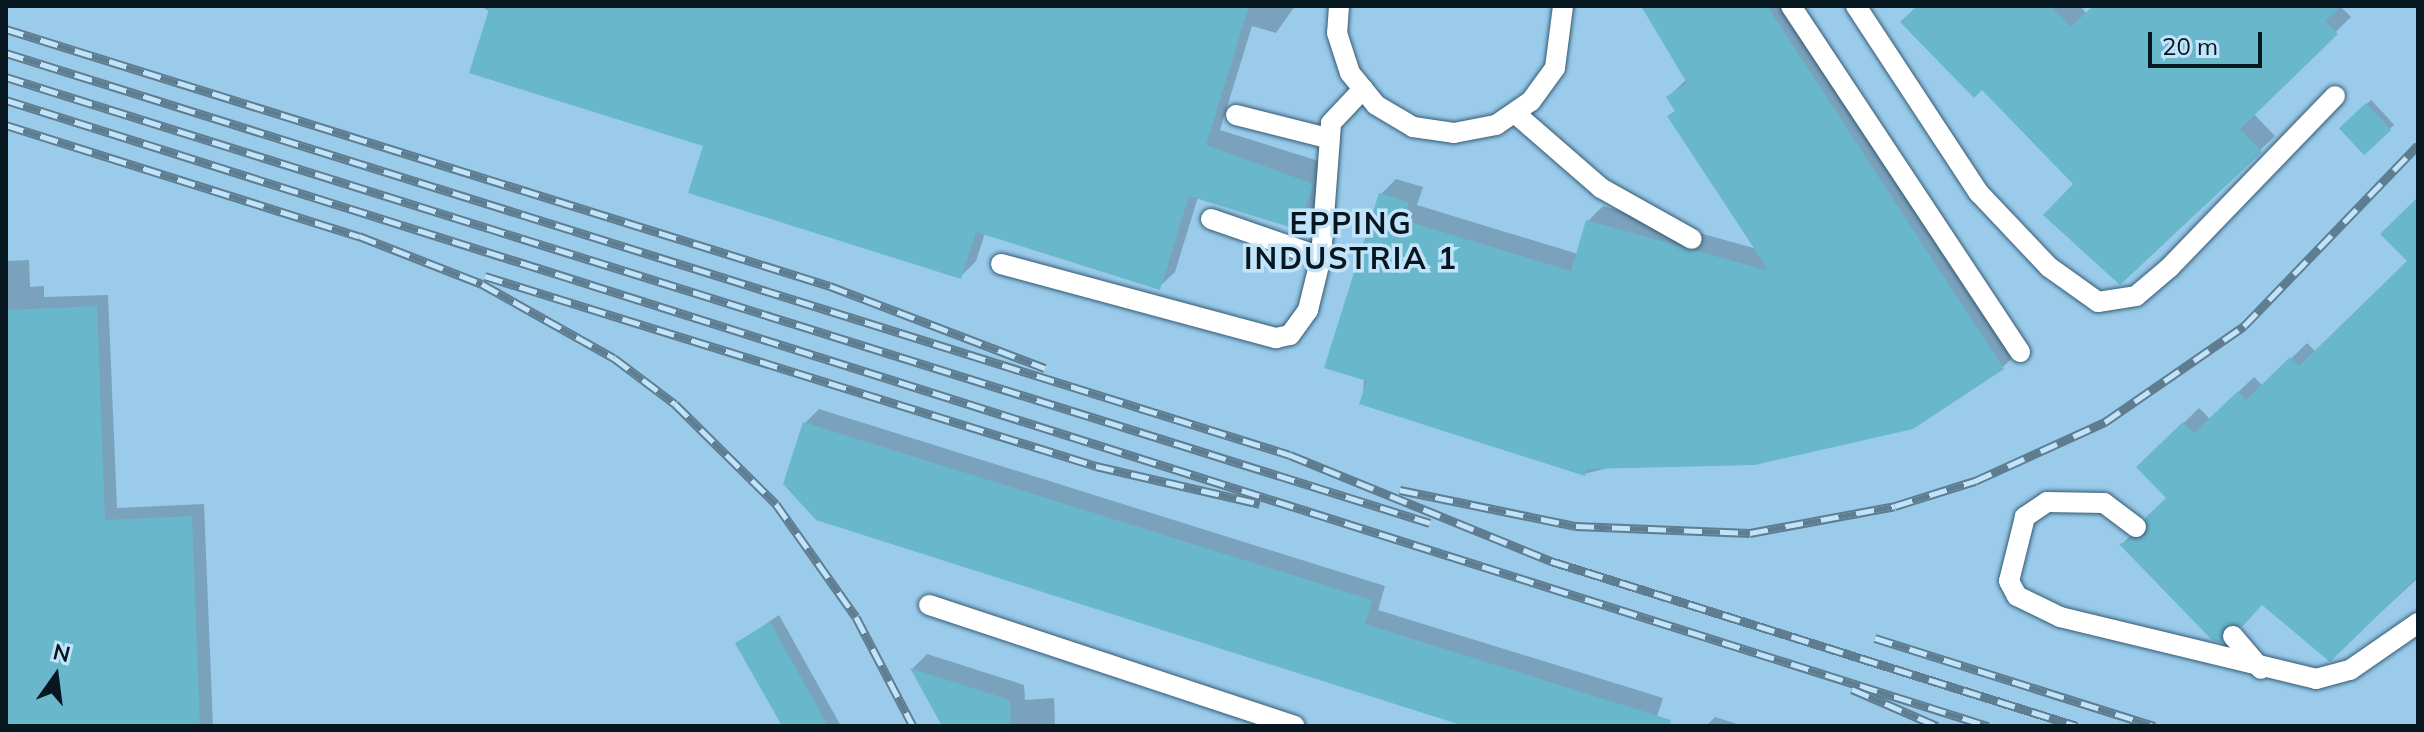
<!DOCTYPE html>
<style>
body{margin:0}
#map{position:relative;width:2424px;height:732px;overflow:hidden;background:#aed8f4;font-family:Mulish,sans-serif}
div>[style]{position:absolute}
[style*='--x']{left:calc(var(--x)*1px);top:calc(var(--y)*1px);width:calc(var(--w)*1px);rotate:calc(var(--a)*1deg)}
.built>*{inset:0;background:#9acbeb;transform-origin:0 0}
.shadow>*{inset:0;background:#0003;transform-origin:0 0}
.building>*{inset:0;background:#69b7cb;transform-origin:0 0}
.roads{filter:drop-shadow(0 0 2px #355b73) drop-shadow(0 0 2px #355b73)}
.lane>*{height:20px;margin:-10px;padding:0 10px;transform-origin:10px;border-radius:10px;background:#fff}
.rail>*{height:9px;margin-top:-4.5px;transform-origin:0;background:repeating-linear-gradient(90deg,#c2e4fa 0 18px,#5f7d90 0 36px);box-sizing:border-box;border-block:2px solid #5f7d90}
span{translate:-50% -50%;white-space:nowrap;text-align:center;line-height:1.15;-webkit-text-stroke:7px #c2e4fa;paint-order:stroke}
.district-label{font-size:30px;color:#071720;font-weight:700;letter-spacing:2px}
.frame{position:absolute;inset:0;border:8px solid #071720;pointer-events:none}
.north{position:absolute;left:16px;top:636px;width:80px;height:80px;-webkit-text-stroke:6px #c2e4fa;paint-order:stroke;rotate:14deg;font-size:22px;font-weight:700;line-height:32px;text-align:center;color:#071720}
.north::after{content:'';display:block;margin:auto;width:28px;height:36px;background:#071720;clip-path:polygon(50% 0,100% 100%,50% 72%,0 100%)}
.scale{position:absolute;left:2148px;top:32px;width:114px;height:36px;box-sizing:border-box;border:4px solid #071720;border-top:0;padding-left:10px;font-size:24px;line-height:28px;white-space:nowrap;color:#071720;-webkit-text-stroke:6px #c2e4fa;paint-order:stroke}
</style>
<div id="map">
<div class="built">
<div style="left:6px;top:6px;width:2412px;height:720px"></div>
</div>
<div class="shadow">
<div style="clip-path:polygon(481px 6px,1295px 6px,1276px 33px,1252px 26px,1220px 130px,1328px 164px,1314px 212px,1298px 227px,1198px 197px,1175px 272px,1159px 287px,985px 233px,976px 261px,961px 276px,705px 145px)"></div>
<div style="clip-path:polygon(1642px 6px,1792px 6px,2017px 353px,2002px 368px,1584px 474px,1362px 403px,1381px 194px,1396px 179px,1423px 187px,1417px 205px,1578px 254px,1588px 221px,1603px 206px,1757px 249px,1668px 97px,1687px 79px)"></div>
<div style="clip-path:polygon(1919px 6px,2080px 6px,2087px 14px,2095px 6px,2340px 6px,2351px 17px,2253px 113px,2275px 136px,2120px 283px,2076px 184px)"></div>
<div style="left:2371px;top:100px;width:34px;height:40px;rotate:47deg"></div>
<div style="clip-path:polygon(2418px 199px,2418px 578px,2330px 659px,2262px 603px,2222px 641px,2122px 544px,2169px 498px,2139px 467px,2199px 408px,2210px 419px,2254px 377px,2263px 386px,2307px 343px,2316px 352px,2409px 261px)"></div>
<div style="clip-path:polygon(29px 260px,30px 287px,44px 286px,44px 297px,108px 295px,117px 508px,204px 504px,213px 726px,6px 726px,6px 261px)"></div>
<div style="clip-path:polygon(819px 409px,1385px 586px,1378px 610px,1663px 698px,1654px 726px,1501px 726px,804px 424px)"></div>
<div style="clip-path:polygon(779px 615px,841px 726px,784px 726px,738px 643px)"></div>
<div style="clip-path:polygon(927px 654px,1024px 685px,1025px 700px,1054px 698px,1055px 725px,1155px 726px,944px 726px,912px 669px)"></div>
<div style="clip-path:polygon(1715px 717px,1744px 726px,1706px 726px)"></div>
</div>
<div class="building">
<div style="clip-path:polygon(490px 6px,1249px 6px,1206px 145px,1313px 184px,1299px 230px,1189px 196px,1160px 290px,976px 232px,961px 279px,688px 193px,703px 146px,469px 73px)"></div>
<div style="clip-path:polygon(1641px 6px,1767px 6px,2004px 369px,1913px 429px,1755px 465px,1587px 469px,1585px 476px,1359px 404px,1367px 381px,1324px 368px,1379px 193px,1409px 202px,1403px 220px,1571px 271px,1586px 220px,1769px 271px,1667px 116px,1675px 111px,1666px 97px,1687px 83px)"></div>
<div style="clip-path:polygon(1917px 6px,2050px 6px,2071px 27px,2093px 6px,2342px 6px,2325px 21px,2338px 34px,2240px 129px,2262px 152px,2120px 285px,2043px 215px,2073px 184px,1982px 90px,1974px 98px,1900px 22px)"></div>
<div style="left:2366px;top:103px;width:37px;height:37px;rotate:47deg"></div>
<div style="clip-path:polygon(2418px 197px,2418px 576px,2330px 662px,2262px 605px,2242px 627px,2224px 627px,2222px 643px,2212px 640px,2119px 544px,2146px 535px,2145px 518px,2166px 498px,2136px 467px,2183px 422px,2194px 433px,2238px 391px,2246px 400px,2290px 357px,2299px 366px,2407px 261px,2380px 234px)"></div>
<div style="clip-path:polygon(97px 306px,105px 520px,192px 516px,200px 726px,6px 726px,6px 310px)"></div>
<div style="clip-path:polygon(803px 422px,1372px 600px,1365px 624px,1671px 720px,1670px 726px,1464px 726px,816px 520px,783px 484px)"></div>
<div style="clip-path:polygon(770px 622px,828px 726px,782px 726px,735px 643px)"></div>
<div style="clip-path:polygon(910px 668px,1010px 700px,1011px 726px,942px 726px)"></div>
</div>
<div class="roads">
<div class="lane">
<div style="--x:1339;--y:6;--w:27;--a:94"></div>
<div style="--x:1337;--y:33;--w:42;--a:72"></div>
<div style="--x:1350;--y:73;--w:41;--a:50.9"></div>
<div style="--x:1376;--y:105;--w:43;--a:30.7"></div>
<div style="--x:1413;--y:127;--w:41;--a:8.3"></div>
<div style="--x:1454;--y:133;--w:43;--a:-10.8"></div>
<div style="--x:1496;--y:125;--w:42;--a:-34.4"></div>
<div style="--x:1531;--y:101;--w:41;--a:-54"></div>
<div style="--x:1555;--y:68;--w:63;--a:-82.6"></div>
<div style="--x:1791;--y:6;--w:415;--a:56.5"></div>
<div style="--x:1856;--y:6;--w:224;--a:56.7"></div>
<div style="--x:1979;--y:193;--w:102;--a:46.6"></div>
<div style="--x:2049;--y:267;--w:60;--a:35.5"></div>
<div style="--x:2098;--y:302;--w:38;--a:-9"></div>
<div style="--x:2136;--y:296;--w:43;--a:-40.3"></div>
<div style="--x:2169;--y:268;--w:239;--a:-46"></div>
<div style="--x:1516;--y:114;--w:113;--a:41"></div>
<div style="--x:1601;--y:188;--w:104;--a:29.3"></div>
<div style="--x:1236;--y:115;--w:94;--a:14.2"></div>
<div style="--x:1211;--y:219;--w:116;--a:19.1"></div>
<div style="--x:1001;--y:264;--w:285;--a:15.1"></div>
<div style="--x:1276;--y:338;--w:14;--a:-12"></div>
<div style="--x:1290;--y:335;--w:31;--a:-54"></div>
<div style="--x:1308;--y:310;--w:55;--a:-76.2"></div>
<div style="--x:1321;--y:257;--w:134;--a:-85.7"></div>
<div style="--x:1331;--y:123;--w:47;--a:-46.7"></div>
<div style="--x:2136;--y:527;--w:40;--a:-143"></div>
<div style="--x:2104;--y:503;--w:57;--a:-179"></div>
<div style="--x:2047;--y:502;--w:27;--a:146"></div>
<div style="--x:2025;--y:517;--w:66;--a:104"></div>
<div style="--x:2009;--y:581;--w:17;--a:62"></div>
<div style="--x:2017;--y:596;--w:48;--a:26"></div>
<div style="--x:2060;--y:617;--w:263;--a:13.6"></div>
<div style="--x:2316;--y:679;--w:35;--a:-15"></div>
<div style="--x:2350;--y:670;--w:83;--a:-34.7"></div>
<div style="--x:929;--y:605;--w:385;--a:18.3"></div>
<div style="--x:2233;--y:636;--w:43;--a:49.7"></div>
</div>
</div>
<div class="rail">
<div style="--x:6;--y:29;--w:863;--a:17.32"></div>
<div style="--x:830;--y:286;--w:230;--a:20.9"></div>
<div style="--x:6;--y:53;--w:1345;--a:17.38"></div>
<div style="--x:1290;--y:455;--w:282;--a:22.1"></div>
<div style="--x:1551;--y:561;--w:551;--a:17.42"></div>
<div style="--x:6;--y:77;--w:1492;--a:17.39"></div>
<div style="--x:6;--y:100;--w:2079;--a:17.53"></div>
<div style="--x:6;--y:125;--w:370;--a:17.5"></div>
<div style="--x:359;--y:236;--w:132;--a:21.3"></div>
<div style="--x:482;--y:284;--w:151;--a:29.3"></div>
<div style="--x:614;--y:358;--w:76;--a:37"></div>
<div style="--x:675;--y:404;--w:142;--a:44.7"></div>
<div style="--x:776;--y:504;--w:138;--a:54.7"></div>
<div style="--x:856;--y:617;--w:123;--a:62.4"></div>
<div style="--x:485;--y:276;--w:640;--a:17.27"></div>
<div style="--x:1096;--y:466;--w:168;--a:13"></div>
<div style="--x:1400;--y:490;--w:180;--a:11.6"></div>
<div style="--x:1576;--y:526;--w:174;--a:2.3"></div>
<div style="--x:1750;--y:533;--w:147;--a:-10.5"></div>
<div style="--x:1895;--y:506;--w:84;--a:-17.4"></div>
<div style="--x:1975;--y:481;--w:143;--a:-24.4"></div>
<div style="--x:2105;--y:422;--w:169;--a:-34.6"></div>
<div style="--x:2244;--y:326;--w:251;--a:-46.1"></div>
<div style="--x:1875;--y:638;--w:293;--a:17.5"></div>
<div style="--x:1852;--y:689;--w:93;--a:23.5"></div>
</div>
<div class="district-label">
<span style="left:1351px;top:240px">EPPING<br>INDUSTRIA 1</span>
</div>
<div class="frame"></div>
<div class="north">N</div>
<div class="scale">20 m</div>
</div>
